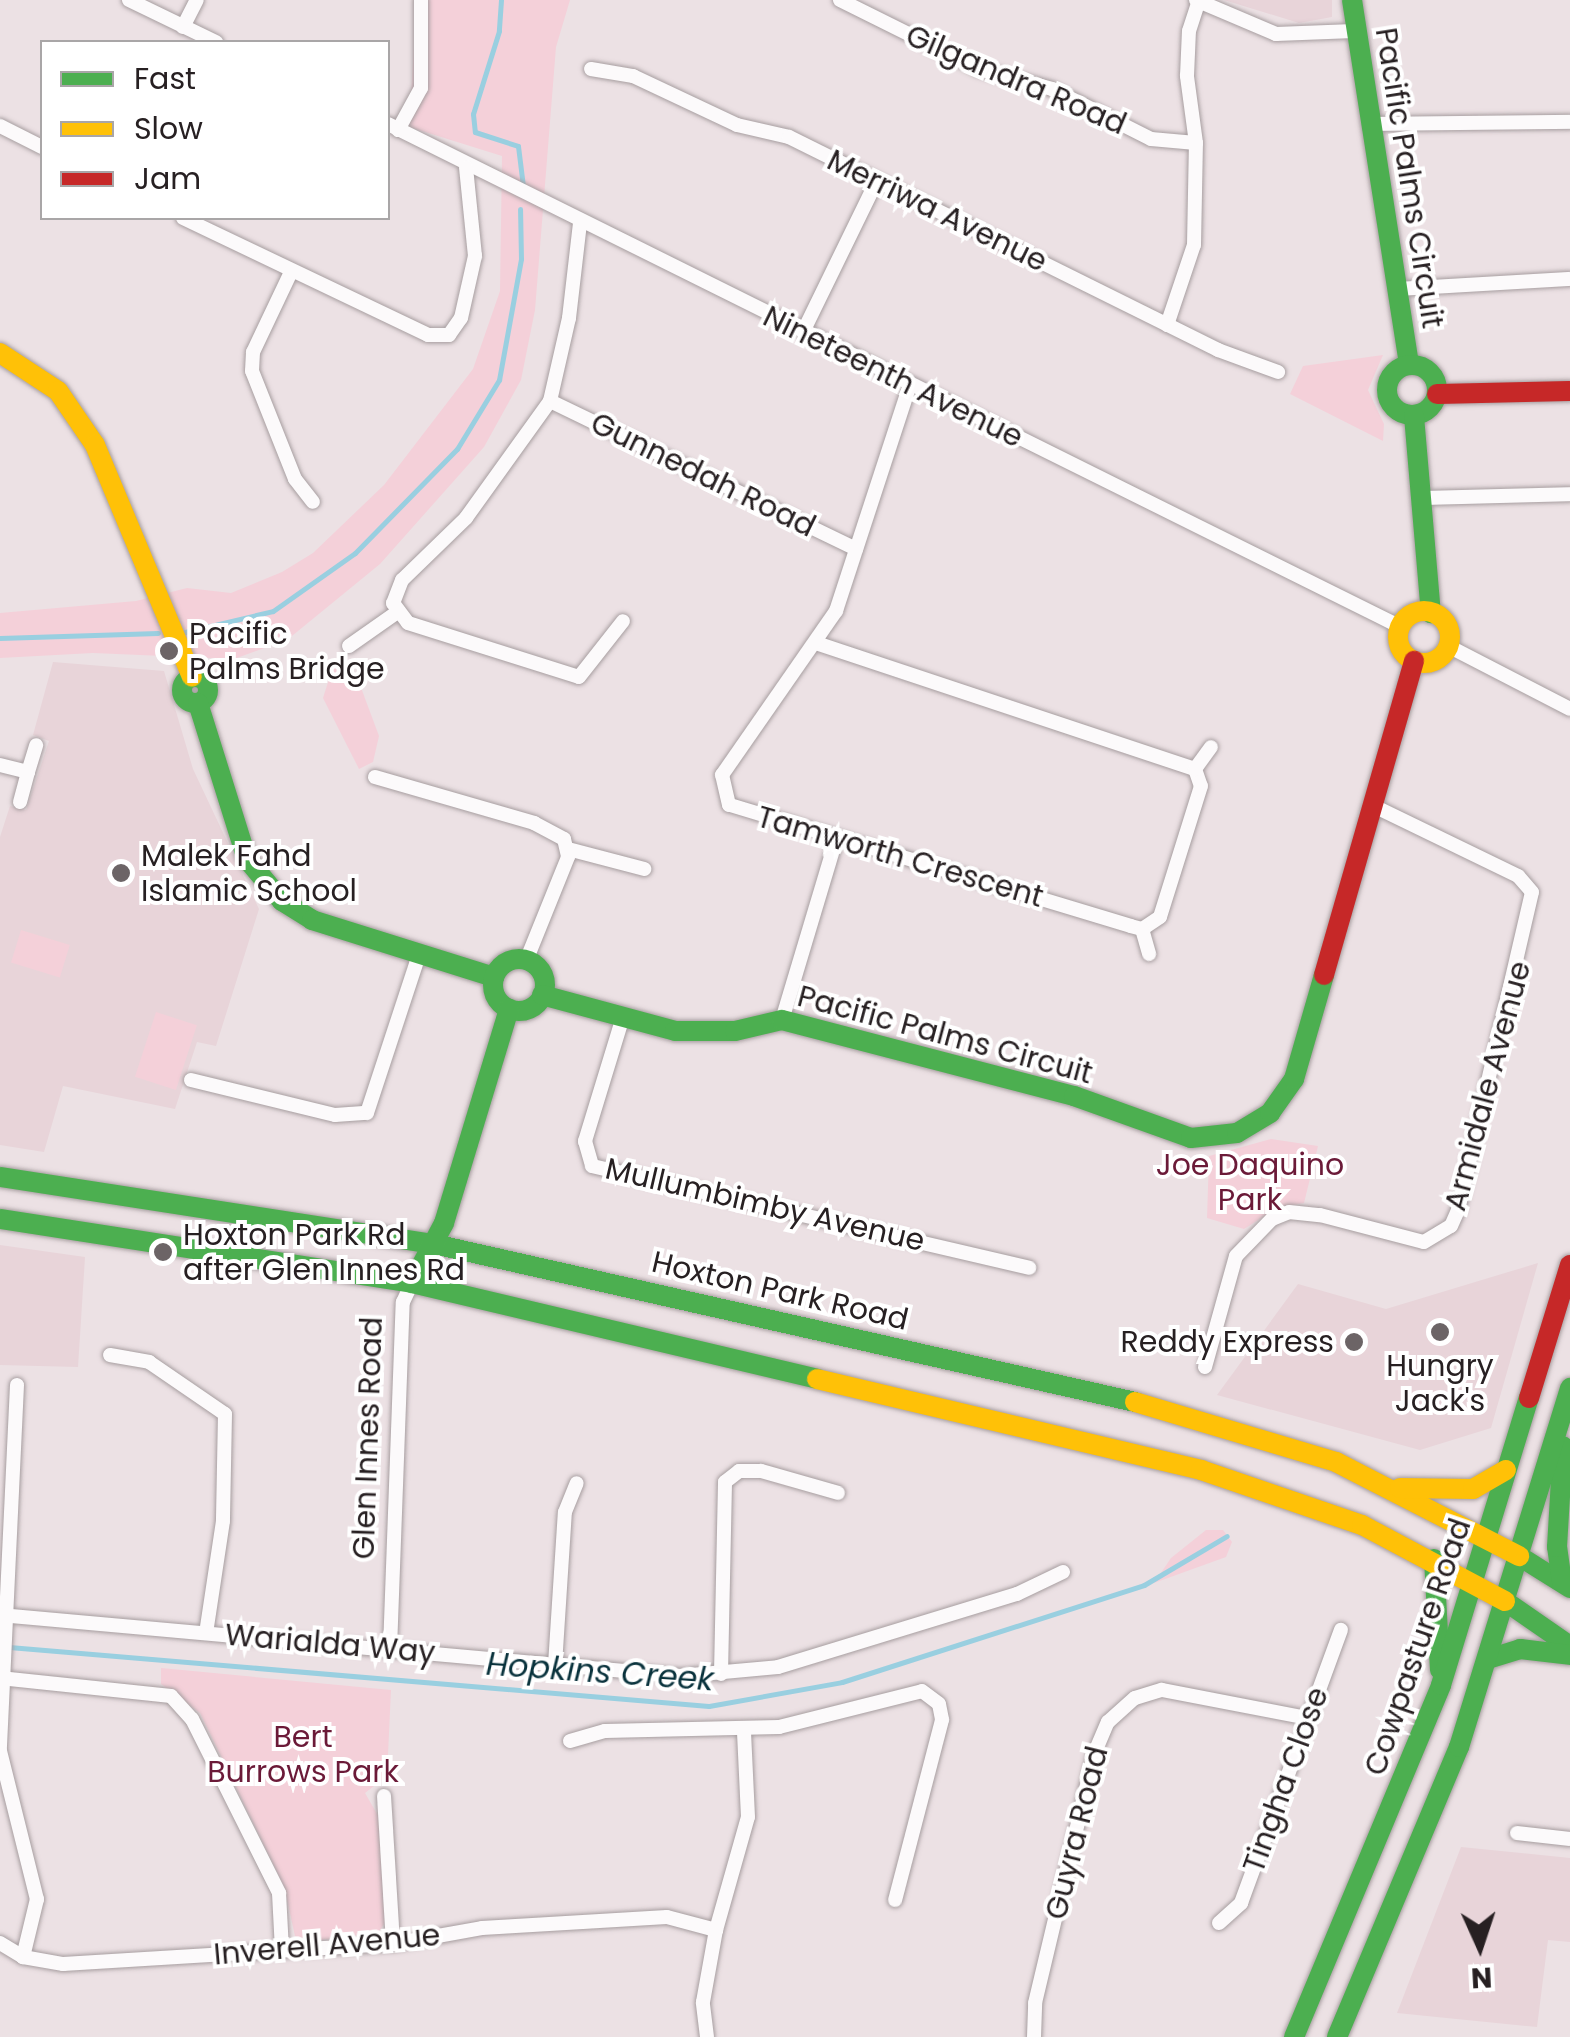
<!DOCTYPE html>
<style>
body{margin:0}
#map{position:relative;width:1570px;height:2037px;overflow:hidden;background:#ece1e4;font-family:Poppins,sans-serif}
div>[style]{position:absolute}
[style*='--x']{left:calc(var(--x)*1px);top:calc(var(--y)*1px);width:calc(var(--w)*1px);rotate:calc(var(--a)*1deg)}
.built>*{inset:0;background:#e8d4d9}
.green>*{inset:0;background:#f4d0d9;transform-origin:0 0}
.stream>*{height:5px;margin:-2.5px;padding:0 2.5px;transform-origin:2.5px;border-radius:2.5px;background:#99cfe0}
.roads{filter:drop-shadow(0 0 2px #a79ea0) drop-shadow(0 0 2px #a79ea0)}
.street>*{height:14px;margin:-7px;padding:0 7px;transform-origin:7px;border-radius:7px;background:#fcfafb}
.fast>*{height:20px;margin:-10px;padding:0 10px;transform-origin:10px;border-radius:10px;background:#4caf50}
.fast>.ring{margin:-10px;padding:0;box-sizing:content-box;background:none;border:20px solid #4caf50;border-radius:50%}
.slow>*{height:20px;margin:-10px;padding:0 10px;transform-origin:10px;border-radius:10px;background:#ffc107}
.slow>.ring{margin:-10px;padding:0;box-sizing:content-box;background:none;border:20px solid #ffc107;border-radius:50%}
.jam>*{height:20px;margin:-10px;padding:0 10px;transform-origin:10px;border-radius:10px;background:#c62828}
.dots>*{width:28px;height:28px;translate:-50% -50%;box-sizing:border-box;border:5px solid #fff;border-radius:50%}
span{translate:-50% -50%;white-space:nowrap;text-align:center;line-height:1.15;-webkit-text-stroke:8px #fff;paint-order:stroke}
.street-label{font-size:30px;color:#272022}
.poi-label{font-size:30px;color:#272022}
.left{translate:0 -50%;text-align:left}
.right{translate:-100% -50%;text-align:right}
.park-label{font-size:30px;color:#6b1a38}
.water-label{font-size:32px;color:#09323c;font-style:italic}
.legend{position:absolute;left:40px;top:40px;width:350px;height:180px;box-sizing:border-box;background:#fff;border:2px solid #a9a6a7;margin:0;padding:12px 18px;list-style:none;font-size:30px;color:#272022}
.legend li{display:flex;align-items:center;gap:20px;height:50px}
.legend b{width:50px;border:2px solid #a9a6a7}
.north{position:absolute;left:1430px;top:1897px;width:100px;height:100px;-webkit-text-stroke:8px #fff;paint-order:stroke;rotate:177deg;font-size:28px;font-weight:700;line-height:40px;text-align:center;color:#272022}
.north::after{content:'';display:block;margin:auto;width:35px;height:45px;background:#272022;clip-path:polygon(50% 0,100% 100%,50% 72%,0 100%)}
</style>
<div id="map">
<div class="built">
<div style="clip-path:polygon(1224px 0,1332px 0,1332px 17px,1299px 23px)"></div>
<div style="clip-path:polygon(53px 662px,164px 671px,193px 769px,259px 909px,216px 1046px,197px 1042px,175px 1109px,63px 1086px,44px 1152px,0 1145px,0 837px,10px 806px,26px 810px,49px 741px,33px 735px)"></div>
<div style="clip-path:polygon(0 1245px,85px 1257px,78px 1367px,0 1365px)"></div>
<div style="clip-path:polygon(1538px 1263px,1491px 1428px,1420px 1450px,1217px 1395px,1298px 1284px,1386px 1309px)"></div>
<div style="clip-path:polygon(1461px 1847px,1570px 1858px,1570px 1942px,1548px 1940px,1537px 2027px,1397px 2013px)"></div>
</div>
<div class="green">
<div style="clip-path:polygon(417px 0,570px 0,556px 47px,535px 310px,521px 380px,484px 447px,380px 564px,287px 640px,234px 659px,93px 653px,0 658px,0 613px,136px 601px,187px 588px,231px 593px,282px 572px,313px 553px,384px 485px,473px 369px,500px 291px,502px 156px,409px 127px)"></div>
<div style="clip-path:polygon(1383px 355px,1368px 390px,1384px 424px,1383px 441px,1290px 394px,1303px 366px)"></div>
<div style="clip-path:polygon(335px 660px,360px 685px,379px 736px,373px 762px,359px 769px,323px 698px)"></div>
<div style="left:21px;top:930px;width:51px;height:34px;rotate:17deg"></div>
<div style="left:156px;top:1012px;width:43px;height:68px;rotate:18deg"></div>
<div style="clip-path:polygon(1271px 1139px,1318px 1146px,1304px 1203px,1277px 1208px,1244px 1229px,1207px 1218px,1209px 1156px)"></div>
<div style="clip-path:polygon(1206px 1530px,1223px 1530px,1232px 1542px,1226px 1557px,1154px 1583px,1171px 1558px)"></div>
<div style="clip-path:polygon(161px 1668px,391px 1690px,387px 1776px,365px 1793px,380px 1819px,386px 1921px,378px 1933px,306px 1942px,295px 1936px,284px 1886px,200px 1713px,161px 1684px)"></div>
</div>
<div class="stream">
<div style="--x:501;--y:0;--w:31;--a:94"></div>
<div style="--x:499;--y:31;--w:87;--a:107.4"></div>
<div style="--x:473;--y:114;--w:18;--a:84"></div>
<div style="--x:475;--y:132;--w:45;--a:18"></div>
<div style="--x:518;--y:146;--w:40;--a:82.9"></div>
<div style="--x:185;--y:632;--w:90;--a:-13.4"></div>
<div style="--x:273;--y:611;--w:100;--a:-35.3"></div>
<div style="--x:355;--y:553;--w:146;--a:-45.6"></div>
<div style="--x:457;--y:449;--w:81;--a:-58.7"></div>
<div style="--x:499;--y:380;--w:123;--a:-79.7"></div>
<div style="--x:521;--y:259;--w:50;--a:-91.1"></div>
<div style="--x:0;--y:638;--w:158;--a:-1.8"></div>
<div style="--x:9;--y:1647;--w:702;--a:4.82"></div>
<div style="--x:709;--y:1706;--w:135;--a:-10.2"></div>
<div style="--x:842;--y:1682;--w:317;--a:-17.8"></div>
<div style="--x:1144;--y:1585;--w:96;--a:-30.6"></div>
</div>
<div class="roads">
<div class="street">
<div style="--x:129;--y:0;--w:97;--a:25.8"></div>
<div style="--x:840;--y:0;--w:155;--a:26.4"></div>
<div style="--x:979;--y:69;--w:76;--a:15.3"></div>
<div style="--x:1052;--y:89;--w:111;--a:26.8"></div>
<div style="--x:1151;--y:139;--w:45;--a:5.1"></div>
<div style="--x:1196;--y:0;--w:87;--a:23"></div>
<div style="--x:1276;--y:34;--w:78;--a:-2.2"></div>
<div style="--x:183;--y:27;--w:30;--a:-63"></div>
<div style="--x:591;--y:69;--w:43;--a:9.5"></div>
<div style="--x:633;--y:76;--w:115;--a:25.2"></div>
<div style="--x:737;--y:125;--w:53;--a:13"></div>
<div style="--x:789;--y:137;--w:479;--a:26.4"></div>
<div style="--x:1218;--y:350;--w:64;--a:20.1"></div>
<div style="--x:388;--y:124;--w:1131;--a:26.41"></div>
<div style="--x:1374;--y:124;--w:196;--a:-0.6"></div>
<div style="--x:0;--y:126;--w:47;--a:26.6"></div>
<div style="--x:398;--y:130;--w:48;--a:-61.3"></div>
<div style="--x:421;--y:88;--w:88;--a:-90"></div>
<div style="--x:183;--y:218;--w:272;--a:25.5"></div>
<div style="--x:428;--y:335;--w:21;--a:0"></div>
<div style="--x:449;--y:335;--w:21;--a:-55"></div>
<div style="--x:461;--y:318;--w:64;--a:-77.3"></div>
<div style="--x:475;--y:256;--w:89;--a:-95.8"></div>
<div style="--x:580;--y:223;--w:96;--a:96.6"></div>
<div style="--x:569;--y:318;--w:85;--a:102.9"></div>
<div style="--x:550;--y:401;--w:144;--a:125.7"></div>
<div style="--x:466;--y:518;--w:89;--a:135.9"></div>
<div style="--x:402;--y:580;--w:25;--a:111"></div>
<div style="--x:393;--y:603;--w:25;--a:53"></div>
<div style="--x:408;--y:623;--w:179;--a:17.5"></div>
<div style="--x:579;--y:677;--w:71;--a:-51.8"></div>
<div style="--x:291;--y:272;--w:89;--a:115.4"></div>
<div style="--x:253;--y:352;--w:19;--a:93"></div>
<div style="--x:252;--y:371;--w:116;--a:68.3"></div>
<div style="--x:295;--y:479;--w:29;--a:52"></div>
<div style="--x:1396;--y:289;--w:174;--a:-3.3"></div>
<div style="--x:1167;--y:325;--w:84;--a:-71.4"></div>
<div style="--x:1194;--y:245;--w:102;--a:-88.9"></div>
<div style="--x:1196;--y:143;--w:68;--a:-97.7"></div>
<div style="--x:1187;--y:76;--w:45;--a:-87.5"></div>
<div style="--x:1189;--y:31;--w:32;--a:-72"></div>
<div style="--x:803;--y:332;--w:167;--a:-64"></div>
<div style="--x:550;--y:401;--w:340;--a:25.8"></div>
<div style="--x:1421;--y:498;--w:149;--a:-1.5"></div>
<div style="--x:819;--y:644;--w:396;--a:18.4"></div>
<div style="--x:1195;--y:769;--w:18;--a:71"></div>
<div style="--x:1201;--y:786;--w:137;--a:107.4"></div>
<div style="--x:1160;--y:917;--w:22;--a:146"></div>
<div style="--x:1142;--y:929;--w:11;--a:-165"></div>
<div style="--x:1131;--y:926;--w:420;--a:-163.2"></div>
<div style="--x:729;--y:805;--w:31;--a:-103"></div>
<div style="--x:722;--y:775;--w:200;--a:-55.2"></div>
<div style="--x:836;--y:611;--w:238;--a:-71.9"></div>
<div style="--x:349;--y:646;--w:57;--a:-35.1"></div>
<div style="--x:1448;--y:646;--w:137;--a:27.3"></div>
<div style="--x:0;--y:765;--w:29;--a:14"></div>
<div style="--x:28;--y:772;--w:28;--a:-73"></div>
<div style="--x:1195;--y:769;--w:27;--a:-54"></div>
<div style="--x:375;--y:777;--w:166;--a:16.1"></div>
<div style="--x:534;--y:823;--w:34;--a:28"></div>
<div style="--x:564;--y:839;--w:18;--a:77"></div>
<div style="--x:568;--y:857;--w:112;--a:112"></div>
<div style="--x:20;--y:802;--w:31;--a:-75"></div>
<div style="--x:568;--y:849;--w:79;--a:14.7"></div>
<div style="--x:1142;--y:929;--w:26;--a:74"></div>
<div style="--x:622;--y:1020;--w:127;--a:107"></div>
<div style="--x:585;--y:1141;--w:26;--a:74"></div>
<div style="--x:592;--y:1166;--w:449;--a:13.1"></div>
<div style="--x:782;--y:1020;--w:191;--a:-73.3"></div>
<div style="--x:191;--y:1080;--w:148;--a:13.7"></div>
<div style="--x:335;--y:1115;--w:32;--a:-4"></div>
<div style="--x:367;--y:1113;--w:163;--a:-71.8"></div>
<div style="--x:110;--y:1355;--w:40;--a:10"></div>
<div style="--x:149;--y:1362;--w:92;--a:34.4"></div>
<div style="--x:225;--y:1414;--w:107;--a:91.1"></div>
<div style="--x:223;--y:1521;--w:113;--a:98.6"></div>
<div style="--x:1205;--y:1367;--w:115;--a:-74.4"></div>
<div style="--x:1236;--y:1256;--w:52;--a:-45.8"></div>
<div style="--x:1272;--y:1219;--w:18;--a:-22"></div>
<div style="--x:1289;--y:1212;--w:31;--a:6"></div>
<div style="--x:1320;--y:1215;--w:107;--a:14.6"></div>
<div style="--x:1424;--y:1242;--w:31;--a:-31"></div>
<div style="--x:1451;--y:1226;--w:17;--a:-66"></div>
<div style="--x:1458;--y:1210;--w:326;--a:-76.9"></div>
<div style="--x:1532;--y:892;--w:21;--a:-131"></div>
<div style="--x:1518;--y:876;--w:158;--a:-154.1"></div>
<div style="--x:17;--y:1385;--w:366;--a:92.7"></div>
<div style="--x:0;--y:1751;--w:153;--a:76"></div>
<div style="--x:37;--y:1899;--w:60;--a:103.6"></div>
<div style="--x:0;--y:1615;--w:683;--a:5.13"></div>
<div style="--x:680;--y:1676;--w:98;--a:-5.2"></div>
<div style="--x:778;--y:1667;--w:250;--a:-17"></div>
<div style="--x:1017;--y:1594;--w:51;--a:-25.6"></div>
<div style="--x:390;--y:1649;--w:347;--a:-87.9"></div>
<div style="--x:403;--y:1302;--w:21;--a:-65"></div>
<div style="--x:555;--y:1665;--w:153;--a:-86.3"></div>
<div style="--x:565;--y:1512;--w:31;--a:-68"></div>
<div style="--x:721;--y:1674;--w:192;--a:-88.8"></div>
<div style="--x:725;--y:1482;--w:18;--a:-38"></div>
<div style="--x:739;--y:1471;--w:22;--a:0"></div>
<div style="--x:761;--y:1471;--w:80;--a:15.9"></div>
<div style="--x:0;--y:1678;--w:172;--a:6"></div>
<div style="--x:171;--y:1696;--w:31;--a:48"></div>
<div style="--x:192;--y:1719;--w:195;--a:63.4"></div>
<div style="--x:279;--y:1893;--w:58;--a:87"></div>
<div style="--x:570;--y:1741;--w:36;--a:-16"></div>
<div style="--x:605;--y:1731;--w:174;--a:-1.3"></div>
<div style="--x:779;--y:1727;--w:147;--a:-14.1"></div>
<div style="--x:922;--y:1691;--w:21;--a:37"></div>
<div style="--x:939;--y:1704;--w:16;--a:79"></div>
<div style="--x:942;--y:1720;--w:186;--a:104.6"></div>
<div style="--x:384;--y:1796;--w:148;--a:86.5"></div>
<div style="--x:1517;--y:1833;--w:53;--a:6.5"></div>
<div style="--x:1219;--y:1923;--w:30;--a:-42"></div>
<div style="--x:1241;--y:1903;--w:291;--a:-69.9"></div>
<div style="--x:0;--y:1943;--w:27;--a:31"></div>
<div style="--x:23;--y:1957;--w:41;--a:9.9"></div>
<div style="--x:63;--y:1964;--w:331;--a:-3.5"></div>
<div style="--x:393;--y:1944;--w:90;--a:-10.2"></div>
<div style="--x:482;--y:1928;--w:185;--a:-3.4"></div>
<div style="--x:667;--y:1917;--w:51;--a:14.9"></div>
<div style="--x:707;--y:2037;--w:35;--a:-97"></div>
<div style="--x:703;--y:2002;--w:73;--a:-79.8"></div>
<div style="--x:716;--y:1930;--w:117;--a:-74.2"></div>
<div style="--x:748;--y:1817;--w:86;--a:-92.7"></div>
<div style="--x:1034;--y:2037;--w:34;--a:-88"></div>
<div style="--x:1035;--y:2003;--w:258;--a:-76.6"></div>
<div style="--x:1095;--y:1752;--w:33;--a:-67"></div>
<div style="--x:1108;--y:1722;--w:36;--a:-42"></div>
<div style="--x:1135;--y:1698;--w:28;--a:-17"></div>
<div style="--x:1162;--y:1690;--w:149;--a:10.9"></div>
</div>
<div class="fast">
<div style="--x:1352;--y:0;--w:369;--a:81.1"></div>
<div class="ring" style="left:1387px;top:365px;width:30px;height:30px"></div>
<div style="--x:1414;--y:416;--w:198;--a:85.1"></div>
<div class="ring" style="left:182px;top:677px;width:6px;height:6px"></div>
<div style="--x:198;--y:703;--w:164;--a:72.6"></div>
<div style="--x:247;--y:859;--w:55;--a:50.2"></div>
<div style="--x:282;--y:901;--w:36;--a:32"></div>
<div style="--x:312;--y:920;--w:191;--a:17.4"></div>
<div class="ring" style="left:493px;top:959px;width:32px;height:32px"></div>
<div style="--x:542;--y:995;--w:138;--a:15.1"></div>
<div style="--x:675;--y:1031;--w:60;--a:0"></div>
<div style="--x:735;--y:1031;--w:48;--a:-13.2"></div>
<div style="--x:782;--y:1020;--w:302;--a:14.6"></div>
<div style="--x:1074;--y:1096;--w:124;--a:19.7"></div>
<div style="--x:1191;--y:1138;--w:46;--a:-6.2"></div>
<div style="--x:1237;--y:1133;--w:39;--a:-31"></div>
<div style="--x:1270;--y:1113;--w:42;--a:-54.8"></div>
<div style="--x:1294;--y:1079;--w:108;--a:-73.9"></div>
<div style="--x:0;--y:1177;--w:439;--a:8.8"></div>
<div style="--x:434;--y:1244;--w:719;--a:12.7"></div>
<div style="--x:0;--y:1219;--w:417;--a:8.8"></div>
<div style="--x:412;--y:1283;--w:416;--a:13.3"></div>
<div style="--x:412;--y:1283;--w:68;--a:-61.9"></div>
<div style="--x:444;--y:1223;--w:224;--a:-73.1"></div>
<div style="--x:1519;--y:1556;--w:60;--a:32.1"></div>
<div style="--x:1434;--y:1559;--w:111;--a:86.9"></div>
<div style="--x:1562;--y:1582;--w:35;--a:-98"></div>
<div style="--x:1557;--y:1547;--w:101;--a:-86.6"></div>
<div style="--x:1505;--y:1601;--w:79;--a:34.7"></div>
<div style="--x:1488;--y:1659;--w:34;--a:-17"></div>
<div style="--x:1520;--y:1649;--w:50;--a:6.8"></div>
<div style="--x:1294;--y:2037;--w:381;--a:-67.3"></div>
<div style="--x:1441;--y:1685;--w:300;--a:-73"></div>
<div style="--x:1337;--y:2037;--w:315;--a:-67.2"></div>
<div style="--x:1459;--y:1747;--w:376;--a:-72.8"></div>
</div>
<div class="slow">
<div style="--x:0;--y:353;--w:69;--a:33.2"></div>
<div style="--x:58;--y:391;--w:65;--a:55.6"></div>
<div style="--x:95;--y:445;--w:251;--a:67.3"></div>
<div class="ring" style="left:1398px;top:611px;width:32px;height:32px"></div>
<div style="--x:817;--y:1379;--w:395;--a:13.3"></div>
<div style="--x:1201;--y:1470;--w:170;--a:18.9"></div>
<div style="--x:1362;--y:1525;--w:162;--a:28"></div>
<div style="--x:1135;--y:1402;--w:210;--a:16.6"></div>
<div style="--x:1336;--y:1462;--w:206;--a:27.2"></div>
<div style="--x:1400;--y:1488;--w:73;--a:0.8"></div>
<div style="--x:1473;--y:1489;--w:38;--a:-30"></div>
</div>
<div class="jam">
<div style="--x:1437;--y:394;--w:133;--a:-1.3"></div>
<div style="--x:1324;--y:975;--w:327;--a:-74"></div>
<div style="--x:1529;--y:1398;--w:139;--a:-72.9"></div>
</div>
</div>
<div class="dots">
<div style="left:169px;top:651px;background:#6c6466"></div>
<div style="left:121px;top:873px;background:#6c6466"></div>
<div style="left:163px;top:1252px;background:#6c6466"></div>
<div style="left:1440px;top:1332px;background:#6c6466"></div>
<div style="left:1354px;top:1342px;background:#6c6466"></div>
</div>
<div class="street-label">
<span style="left:1016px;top:80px;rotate:23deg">Gilgandra Road</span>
<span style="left:1409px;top:178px;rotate:81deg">Pacific Palms Circuit</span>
<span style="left:937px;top:211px;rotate:26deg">Merriwa Avenue</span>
<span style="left:893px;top:377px;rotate:26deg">Nineteenth Avenue</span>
<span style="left:703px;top:475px;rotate:26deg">Gunnedah Road</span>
<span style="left:900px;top:857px;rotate:16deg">Tamworth Crescent</span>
<span style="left:945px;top:1035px;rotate:15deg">Pacific Palms Circuit</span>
<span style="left:1488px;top:1086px;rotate:-75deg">Armidale Avenue</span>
<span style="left:765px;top:1205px;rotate:13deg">Mullumbimby Avenue</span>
<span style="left:780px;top:1291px;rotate:13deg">Hoxton Park Road</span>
<span style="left:368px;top:1438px;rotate:-88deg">Glen Innes Road</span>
<span style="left:330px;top:1644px;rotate:5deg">Warialda Way</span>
<span style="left:1418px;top:1647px;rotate:-71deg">Cowpasture Road</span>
<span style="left:1286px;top:1780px;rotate:-70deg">Tingha Close</span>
<span style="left:1077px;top:1833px;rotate:-76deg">Guyra Road</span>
<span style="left:327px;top:1945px;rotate:-5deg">Inverell Avenue</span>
</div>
<div class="poi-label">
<span class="left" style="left:189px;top:651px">Pacific<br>Palms Bridge</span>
<span class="left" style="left:141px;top:873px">Malek Fahd<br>Islamic School</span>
<span class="left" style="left:183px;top:1252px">Hoxton Park Rd<br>after Glen Innes Rd</span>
<span class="right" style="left:1334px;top:1342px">Reddy Express</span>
<span style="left:1440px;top:1383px">Hungry<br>Jack's</span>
</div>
<div class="park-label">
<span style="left:1250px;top:1182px">Joe Daquino<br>Park</span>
<span style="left:303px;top:1754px">Bert<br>Burrows Park</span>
</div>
<div class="water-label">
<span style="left:600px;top:1672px;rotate:4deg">Hopkins Creek</span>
</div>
<ul class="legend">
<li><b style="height:12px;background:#4caf50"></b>Fast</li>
<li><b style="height:12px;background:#ffc107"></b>Slow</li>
<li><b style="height:12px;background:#c62828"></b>Jam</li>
</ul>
<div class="north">N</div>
</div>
